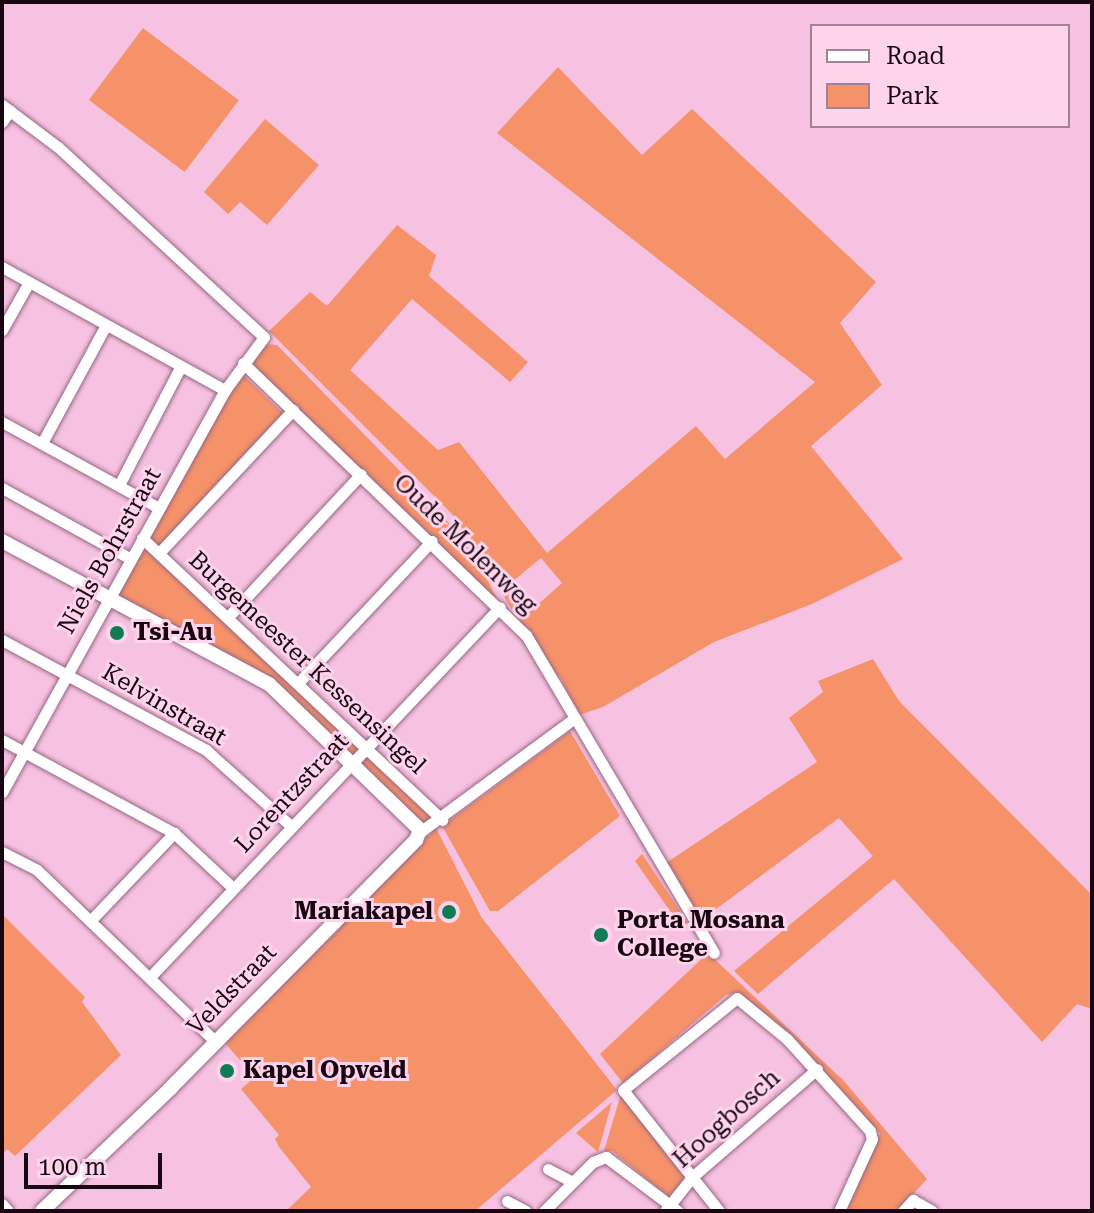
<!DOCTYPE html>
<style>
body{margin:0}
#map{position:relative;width:1094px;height:1213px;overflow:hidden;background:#f7c2e1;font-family:"Roboto Serif",serif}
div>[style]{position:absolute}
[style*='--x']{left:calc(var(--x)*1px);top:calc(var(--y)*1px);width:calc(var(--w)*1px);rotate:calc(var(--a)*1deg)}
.green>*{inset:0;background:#f6926a;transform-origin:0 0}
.roads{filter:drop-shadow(0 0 2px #976784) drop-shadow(0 0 2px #976784)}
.minor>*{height:11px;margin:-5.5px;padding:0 5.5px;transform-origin:5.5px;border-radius:5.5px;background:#fff}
.tertiary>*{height:14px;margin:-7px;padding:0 7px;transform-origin:7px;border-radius:7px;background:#fff}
.dots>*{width:22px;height:22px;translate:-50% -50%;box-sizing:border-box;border:4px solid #fed3ec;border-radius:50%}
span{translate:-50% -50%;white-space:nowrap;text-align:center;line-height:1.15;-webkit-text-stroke:6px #fed3ec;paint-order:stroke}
.street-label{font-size:24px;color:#180712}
.poi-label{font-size:24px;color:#180712;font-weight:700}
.left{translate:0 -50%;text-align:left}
.right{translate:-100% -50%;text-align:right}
.frame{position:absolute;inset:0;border:4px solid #180712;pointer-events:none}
.legend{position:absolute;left:810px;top:24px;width:260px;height:104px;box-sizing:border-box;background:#fed3ec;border:2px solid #a28195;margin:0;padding:10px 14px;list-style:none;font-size:24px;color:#180712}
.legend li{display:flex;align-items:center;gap:16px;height:40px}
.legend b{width:40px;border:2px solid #a28195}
.scale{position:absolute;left:24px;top:1153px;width:138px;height:36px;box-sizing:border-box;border:4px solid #180712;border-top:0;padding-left:10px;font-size:24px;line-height:28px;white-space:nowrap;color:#180712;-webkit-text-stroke:6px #fed3ec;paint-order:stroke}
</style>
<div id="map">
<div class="green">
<div style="left:143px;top:28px;width:120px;height:90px;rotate:37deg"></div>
<div style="clip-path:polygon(evenodd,558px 67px,642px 155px,692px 109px,876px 282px,840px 323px,882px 385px,811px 446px,903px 559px,812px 604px,714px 642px,603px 707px,579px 715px,559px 675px,558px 684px,455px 517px,269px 331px,310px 292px,327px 306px,397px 225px,436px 255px,429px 276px,528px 362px,510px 382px,412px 299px,350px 370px,438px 450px,459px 442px,547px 553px,696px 426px,725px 459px,815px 382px,497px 133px,558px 67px,541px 558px,562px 583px,525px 616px,507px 586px,541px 558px)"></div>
<div style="clip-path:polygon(265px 119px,319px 165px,267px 225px,240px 202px,228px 214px,204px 192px)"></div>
<div style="clip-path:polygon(268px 344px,277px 345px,440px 512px,477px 559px,499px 603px,254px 368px,254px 357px)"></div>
<div style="clip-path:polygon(242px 374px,283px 413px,159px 548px,147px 538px)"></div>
<div style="clip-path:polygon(143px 544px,360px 747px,352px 756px,288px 696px,114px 597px)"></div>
<div style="clip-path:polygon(873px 659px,899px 701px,1092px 895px,1092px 1009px,1077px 1004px,1042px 1042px,894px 879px,758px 994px,734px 971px,873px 856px,839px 818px,696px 924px,660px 867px,817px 762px,789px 718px,823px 692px,818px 681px)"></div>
<div style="clip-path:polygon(570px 731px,620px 816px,498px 911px,490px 911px,442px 826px)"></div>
<div style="left:365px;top:752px;width:93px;height:11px;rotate:44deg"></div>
<div style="clip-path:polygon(436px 828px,482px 918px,617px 1090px,475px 1211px,286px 1211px,311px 1187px,279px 1147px,275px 1139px,279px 1135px,241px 1089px,255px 1077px,223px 1041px)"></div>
<div style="clip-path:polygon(642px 854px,688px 923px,682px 928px,635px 861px)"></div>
<div style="clip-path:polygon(2px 914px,85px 997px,82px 1002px,121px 1055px,15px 1156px,7px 1149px,2px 1154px)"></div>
<div style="clip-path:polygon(708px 953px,844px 1081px,927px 1179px,898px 1211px,845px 1211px,880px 1133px,810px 1057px,738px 993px,726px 995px,623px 1083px,600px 1054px)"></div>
<div style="clip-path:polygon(621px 1094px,685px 1178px,669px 1197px,612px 1151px,604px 1151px)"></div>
<div style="clip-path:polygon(612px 1102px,598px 1152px,576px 1133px)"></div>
</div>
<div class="roads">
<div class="minor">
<div style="--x:2;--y:105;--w:70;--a:36.9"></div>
<div style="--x:58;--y:147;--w:280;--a:42.7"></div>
<div style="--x:264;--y:337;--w:66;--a:126.3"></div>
<div style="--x:225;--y:390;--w:460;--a:119"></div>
<div style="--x:2;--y:122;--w:14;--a:-56"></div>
<div style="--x:2;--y:267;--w:255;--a:28.9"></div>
<div style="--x:2;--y:330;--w:55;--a:-60.6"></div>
<div style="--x:243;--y:363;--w:393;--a:43.9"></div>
<div style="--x:526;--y:635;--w:369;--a:59.4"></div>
<div style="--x:2;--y:422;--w:179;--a:28.7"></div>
<div style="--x:42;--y:443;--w:134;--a:-61.5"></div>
<div style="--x:119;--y:485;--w:134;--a:-62.5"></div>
<div style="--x:2;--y:488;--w:147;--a:28.8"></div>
<div style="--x:142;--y:538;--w:412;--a:43.2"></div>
<div style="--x:159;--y:553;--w:196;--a:-46.9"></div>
<div style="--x:228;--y:617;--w:195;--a:-47.1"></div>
<div style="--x:2;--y:640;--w:232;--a:28.3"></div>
<div style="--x:206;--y:750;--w:114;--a:41.8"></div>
<div style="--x:298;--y:683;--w:195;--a:-46.7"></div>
<div style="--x:2;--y:740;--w:196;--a:28.4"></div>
<div style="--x:174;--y:833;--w:81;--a:43"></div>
<div style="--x:420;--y:832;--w:189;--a:-36.4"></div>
<div style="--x:2;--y:852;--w:39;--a:27"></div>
<div style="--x:37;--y:870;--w:247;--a:43.9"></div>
<div style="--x:90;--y:921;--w:122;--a:-46.3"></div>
<div style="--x:150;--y:977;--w:509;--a:-46.59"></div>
<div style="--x:548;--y:1169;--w:27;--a:28"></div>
<div style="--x:507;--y:1201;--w:21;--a:28"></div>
<div style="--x:2;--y:1204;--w:9;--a:49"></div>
<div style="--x:544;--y:1211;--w:69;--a:-45"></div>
<div style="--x:593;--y:1162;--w:14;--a:-21"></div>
<div style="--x:606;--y:1157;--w:90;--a:36.9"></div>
<div style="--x:665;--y:1211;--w:43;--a:-51.5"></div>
<div style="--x:692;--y:1177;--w:165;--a:-40.8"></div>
<div style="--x:719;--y:1211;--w:154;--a:-128.4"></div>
<div style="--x:623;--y:1090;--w:146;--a:-38.9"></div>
<div style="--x:737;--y:998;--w:65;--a:39.4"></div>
<div style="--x:787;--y:1039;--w:124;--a:47.9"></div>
<div style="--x:870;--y:1131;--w:8;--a:76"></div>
<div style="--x:872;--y:1139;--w:79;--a:114.6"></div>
<div style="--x:903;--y:1211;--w:15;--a:-48"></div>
<div style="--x:913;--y:1200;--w:22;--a:30"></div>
</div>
<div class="tertiary">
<div style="--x:2;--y:541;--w:303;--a:28.2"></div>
<div style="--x:269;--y:684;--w:210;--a:44"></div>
<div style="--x:420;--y:830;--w:11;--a:112"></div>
<div style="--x:416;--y:840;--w:349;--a:134.7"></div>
<div style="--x:171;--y:1088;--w:178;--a:136.4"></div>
</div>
</div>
<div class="dots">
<div style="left:117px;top:633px;background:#107b55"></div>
<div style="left:449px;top:912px;background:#107b55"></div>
<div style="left:601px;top:935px;background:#107b55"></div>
<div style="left:227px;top:1071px;background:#107b55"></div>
</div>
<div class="street-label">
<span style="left:465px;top:544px;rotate:44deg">Oude Molenweg</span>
<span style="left:110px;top:551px;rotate:-61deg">Niels Bohrstraat</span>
<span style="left:307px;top:663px;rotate:43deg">Burgemeester Kessensingel</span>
<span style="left:164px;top:705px;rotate:30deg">Kelvinstraat</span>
<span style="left:292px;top:793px;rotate:-47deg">Lorentzstraat</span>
<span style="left:232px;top:990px;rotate:-46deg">Veldstraat</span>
<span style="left:727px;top:1119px;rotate:-42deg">Hoogbosch</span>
</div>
<div class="poi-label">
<span class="left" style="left:133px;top:633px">Tsi-Au</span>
<span class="right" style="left:433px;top:912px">Mariakapel</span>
<span class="left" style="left:617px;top:935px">Porta Mosana<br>College</span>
<span class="left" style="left:243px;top:1071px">Kapel Opveld</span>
</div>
<div class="frame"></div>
<ul class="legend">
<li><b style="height:10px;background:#fff"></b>Road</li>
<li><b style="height:22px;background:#f6926a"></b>Park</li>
</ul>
<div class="scale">100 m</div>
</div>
